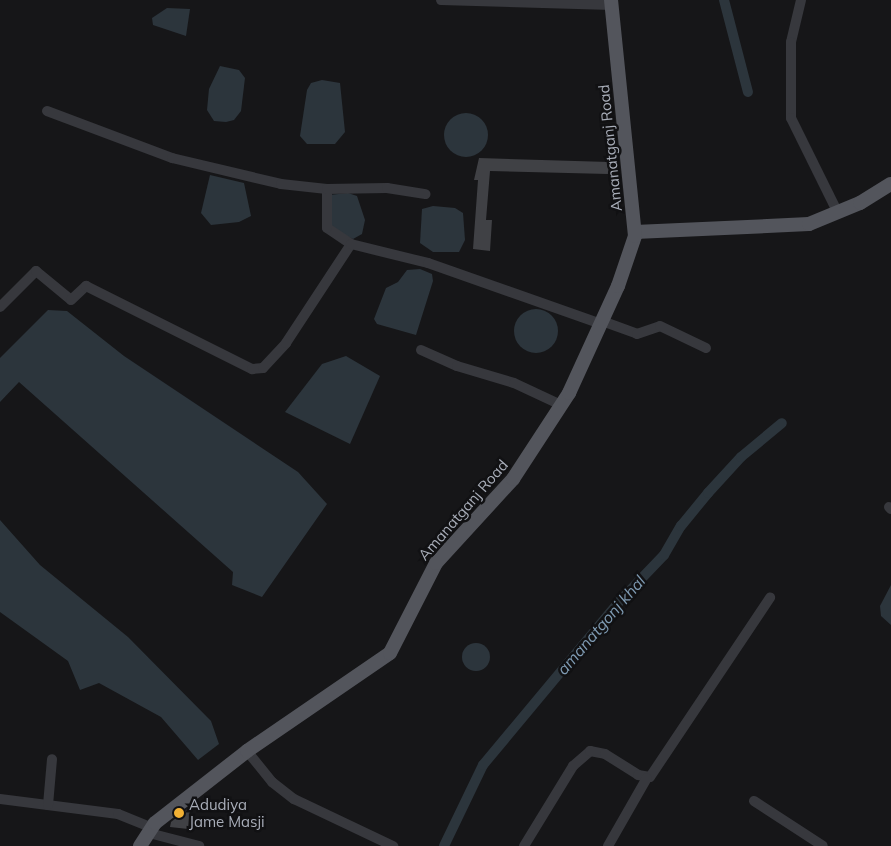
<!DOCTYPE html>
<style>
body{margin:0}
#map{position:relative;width:891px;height:846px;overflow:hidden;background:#161618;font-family:Mulish,sans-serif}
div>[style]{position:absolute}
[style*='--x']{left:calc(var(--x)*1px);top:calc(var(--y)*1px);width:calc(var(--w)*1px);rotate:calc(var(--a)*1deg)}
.water>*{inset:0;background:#2c353c}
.round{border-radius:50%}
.canal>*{height:10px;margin:-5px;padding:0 5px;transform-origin:5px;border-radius:5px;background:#2c353c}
.building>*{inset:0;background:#404145}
.minor>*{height:10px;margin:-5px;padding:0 5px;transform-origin:5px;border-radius:5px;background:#37383d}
.major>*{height:14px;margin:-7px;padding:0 7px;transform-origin:7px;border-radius:7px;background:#53555c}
.dots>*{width:14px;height:14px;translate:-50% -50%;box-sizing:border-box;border:2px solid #111113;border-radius:50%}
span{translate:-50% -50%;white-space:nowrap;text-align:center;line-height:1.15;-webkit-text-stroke:5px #111113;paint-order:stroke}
.street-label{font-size:15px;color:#a8adb8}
.poi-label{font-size:15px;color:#a8adb8}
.left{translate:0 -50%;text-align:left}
.water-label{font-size:16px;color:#7f9bb3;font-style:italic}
</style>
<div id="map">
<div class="water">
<div style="clip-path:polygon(167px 8px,190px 9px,186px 36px,153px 25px,152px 18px)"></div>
<div style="clip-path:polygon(220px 66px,239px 70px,245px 78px,241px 111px,234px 120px,226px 122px,214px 121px,207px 110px,209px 89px)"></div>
<div style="clip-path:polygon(322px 80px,340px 83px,345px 132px,335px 144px,307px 144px,300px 136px,307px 90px,311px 83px)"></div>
<div class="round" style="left:444px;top:113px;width:44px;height:44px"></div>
<div style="clip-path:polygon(210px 175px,244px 183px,251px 216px,239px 222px,211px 225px,201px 213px)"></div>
<div style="clip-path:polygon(348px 193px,357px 196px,365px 220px,362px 234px,353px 239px,331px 229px,329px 195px)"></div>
<div style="clip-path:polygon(433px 206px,455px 208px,463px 213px,465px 240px,459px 252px,433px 252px,420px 243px,422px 209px)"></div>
<div style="clip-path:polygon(420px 269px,432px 274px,433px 281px,416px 335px,377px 324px,374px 319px,386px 288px,398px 282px,407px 270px)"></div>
<div class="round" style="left:514px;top:309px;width:44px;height:44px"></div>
<div style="clip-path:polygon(48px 310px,67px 311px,124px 356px,298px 472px,327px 504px,262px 597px,232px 585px,233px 572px,19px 382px,0 402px,0 358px)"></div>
<div style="clip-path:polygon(346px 356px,380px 376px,350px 444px,285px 412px,322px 364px)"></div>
<div style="clip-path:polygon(0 520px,40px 565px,128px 637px,211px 721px,219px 744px,198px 760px,161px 717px,99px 683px,80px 690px,68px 661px,0 612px)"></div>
<div style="clip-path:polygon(891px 585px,891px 625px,881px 616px,880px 606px)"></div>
<div class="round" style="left:462px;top:643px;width:28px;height:28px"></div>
</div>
<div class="canal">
<div style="--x:724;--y:0;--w:95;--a:75.4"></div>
<div style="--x:444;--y:846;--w:90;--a:-64.3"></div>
<div style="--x:483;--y:765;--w:212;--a:-50.2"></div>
<div style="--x:619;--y:602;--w:65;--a:-46.2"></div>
<div style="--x:664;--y:555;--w:34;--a:-60"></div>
<div style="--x:681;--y:526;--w:43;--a:-50.7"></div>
<div style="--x:708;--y:493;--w:49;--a:-47.5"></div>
<div style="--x:741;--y:457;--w:53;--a:-39.7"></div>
</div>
<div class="building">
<div style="clip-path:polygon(479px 158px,609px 162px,608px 174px,490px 171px,486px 220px,492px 220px,490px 251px,473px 249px,478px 180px,474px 180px)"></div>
<div style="clip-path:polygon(190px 807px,188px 829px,170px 827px,171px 822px)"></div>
</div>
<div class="minor">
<div style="--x:441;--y:0;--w:171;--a:1.7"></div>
<div style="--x:801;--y:0;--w:43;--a:103.4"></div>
<div style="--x:791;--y:42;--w:76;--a:90"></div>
<div style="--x:791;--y:118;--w:106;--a:63.7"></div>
<div style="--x:47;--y:111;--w:134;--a:20.6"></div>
<div style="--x:172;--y:158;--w:112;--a:13.4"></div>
<div style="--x:281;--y:184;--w:46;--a:6.2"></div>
<div style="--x:351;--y:244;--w:29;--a:-146"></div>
<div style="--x:327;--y:228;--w:39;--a:-90"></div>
<div style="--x:327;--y:189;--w:60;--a:-1"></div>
<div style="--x:387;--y:188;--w:39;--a:9"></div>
<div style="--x:0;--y:307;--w:51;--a:-45"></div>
<div style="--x:36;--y:271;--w:45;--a:39.6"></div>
<div style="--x:71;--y:300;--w:21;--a:-43"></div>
<div style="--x:86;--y:286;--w:186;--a:26.6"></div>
<div style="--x:252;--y:369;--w:11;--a:-5"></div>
<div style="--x:263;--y:368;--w:34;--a:-47"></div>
<div style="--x:286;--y:343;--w:118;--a:-56.7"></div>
<div style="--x:351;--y:244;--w:79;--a:13.9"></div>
<div style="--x:428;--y:263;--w:183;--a:19.4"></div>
<div style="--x:602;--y:321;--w:37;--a:20"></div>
<div style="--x:637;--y:334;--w:24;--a:-19"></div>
<div style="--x:660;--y:326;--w:51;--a:25.6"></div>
<div style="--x:421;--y:350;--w:39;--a:24"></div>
<div style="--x:457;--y:366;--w:59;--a:16.6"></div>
<div style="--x:514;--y:383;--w:52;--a:25.1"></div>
<div style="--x:889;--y:507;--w:3;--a:45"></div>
<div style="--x:247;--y:751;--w:40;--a:51"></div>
<div style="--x:272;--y:782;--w:28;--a:38"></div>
<div style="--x:294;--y:799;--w:110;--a:25.4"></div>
<div style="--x:0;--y:799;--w:119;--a:7.2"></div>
<div style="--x:118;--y:814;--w:37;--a:22"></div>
<div style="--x:754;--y:801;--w:82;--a:33.1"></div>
<div style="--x:48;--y:805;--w:46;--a:-85"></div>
<div style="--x:149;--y:833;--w:52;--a:14.6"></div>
<div style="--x:524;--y:846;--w:94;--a:-58.5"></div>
<div style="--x:573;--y:766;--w:23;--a:-41"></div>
<div style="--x:590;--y:751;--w:15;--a:11"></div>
<div style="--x:605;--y:754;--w:39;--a:32"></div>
<div style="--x:638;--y:775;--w:12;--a:9"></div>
<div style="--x:650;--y:777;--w:216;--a:-56.2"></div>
<div style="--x:608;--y:846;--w:78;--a:-60.2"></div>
</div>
<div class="major">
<div style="--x:635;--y:232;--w:174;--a:-2.6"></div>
<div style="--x:809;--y:224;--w:55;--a:-22.4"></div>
<div style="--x:860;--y:203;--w:36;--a:-32"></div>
<div style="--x:140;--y:846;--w:27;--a:-57"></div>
<div style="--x:155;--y:823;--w:117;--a:-38"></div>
<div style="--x:247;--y:751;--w:173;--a:-34.4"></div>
<div style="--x:390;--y:653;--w:101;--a:-62.9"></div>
<div style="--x:436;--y:563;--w:114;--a:-47.5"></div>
<div style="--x:513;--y:479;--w:103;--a:-56.9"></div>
<div style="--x:569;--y:393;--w:118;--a:-65.4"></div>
<div style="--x:618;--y:286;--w:53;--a:-71.2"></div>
<div style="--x:635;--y:236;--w:237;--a:-95.8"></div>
</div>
<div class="dots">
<div style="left:179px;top:813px;background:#f2b134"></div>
</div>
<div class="street-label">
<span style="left:610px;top:148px;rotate:-96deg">Amanatganj Road</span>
<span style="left:463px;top:510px;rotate:-49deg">Amanatganj Road</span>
</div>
<div class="poi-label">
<span class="left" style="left:189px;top:813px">Adudiya<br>Jame Masji</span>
</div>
<div class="water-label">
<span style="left:601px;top:625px;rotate:-49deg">amanatgonj khal</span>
</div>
</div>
